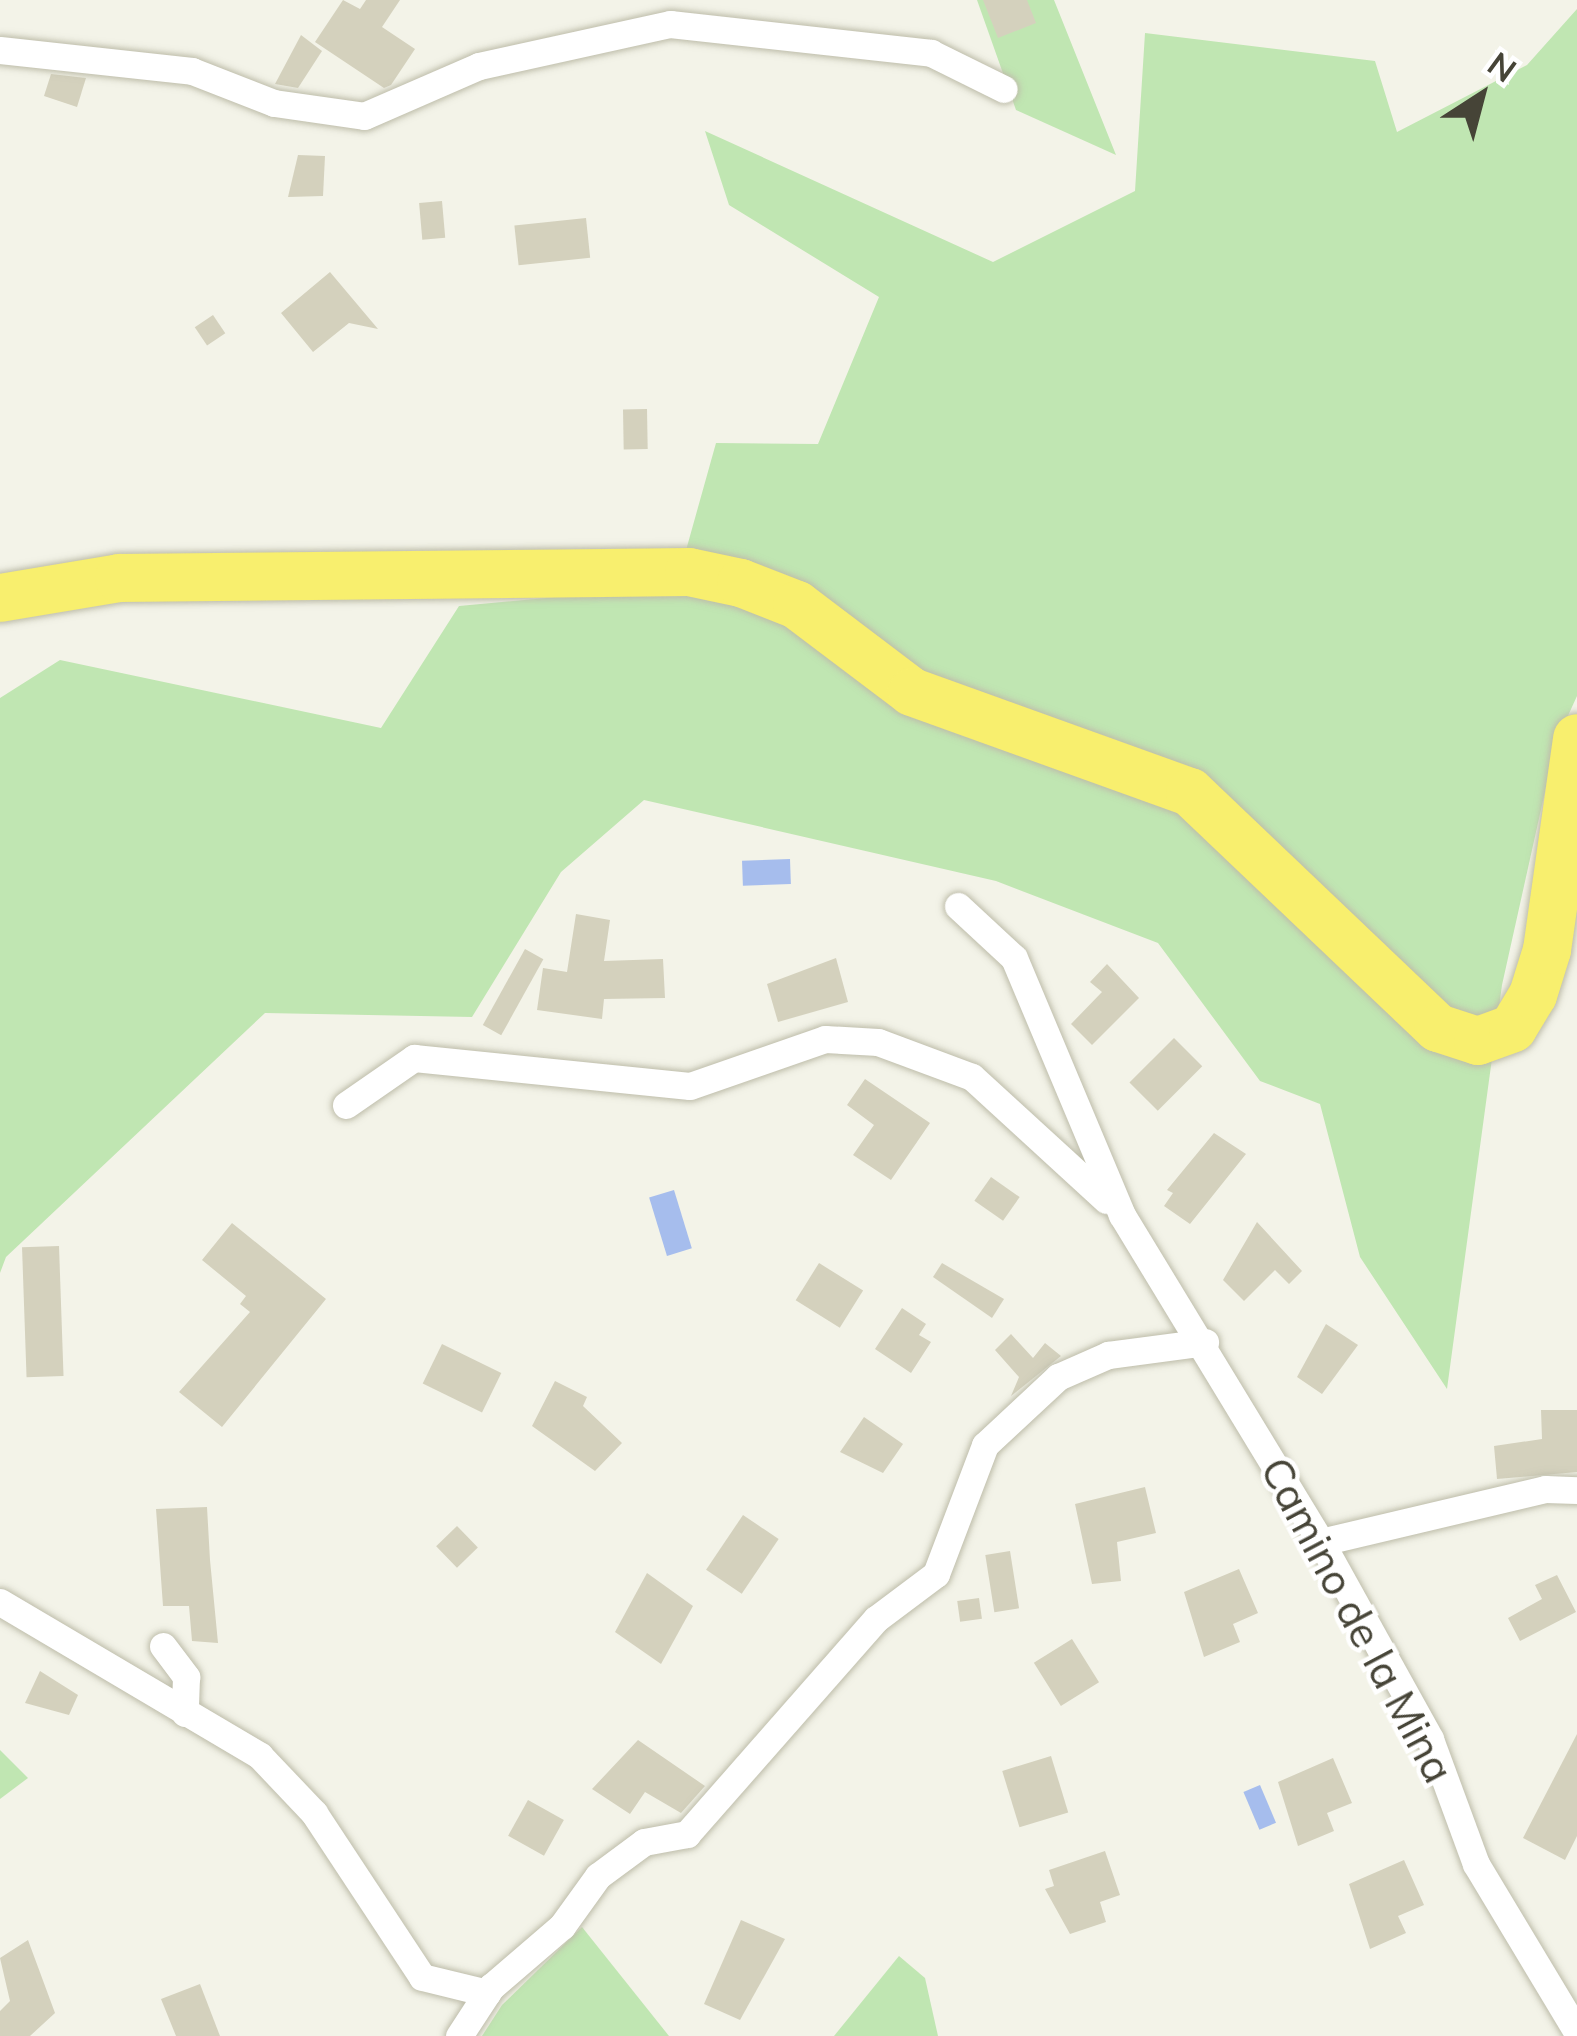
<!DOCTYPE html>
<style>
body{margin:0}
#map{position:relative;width:1577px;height:2036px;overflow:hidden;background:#f3f3e8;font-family:Mulish,sans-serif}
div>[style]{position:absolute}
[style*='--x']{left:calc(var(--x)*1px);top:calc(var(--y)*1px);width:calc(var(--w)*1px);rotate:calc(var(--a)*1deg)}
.green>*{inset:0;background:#c0e6b2}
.water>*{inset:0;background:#a6bded;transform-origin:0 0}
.building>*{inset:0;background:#d4d1bd;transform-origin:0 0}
.roads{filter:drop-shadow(0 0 3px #bebdaa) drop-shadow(0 0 3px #bebdaa)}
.street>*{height:27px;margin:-13.5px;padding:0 13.5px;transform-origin:13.5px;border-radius:13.5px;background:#fff}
.highway>*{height:48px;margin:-24px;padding:0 24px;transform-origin:24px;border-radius:24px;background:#f8ef6e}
span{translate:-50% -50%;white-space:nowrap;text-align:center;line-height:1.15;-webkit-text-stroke:9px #fff;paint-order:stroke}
.street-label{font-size:42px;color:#464437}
.north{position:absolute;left:1421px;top:36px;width:120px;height:120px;-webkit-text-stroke:9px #fff;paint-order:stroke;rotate:36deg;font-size:33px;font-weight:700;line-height:48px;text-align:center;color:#464437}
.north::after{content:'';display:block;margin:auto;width:42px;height:54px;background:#464437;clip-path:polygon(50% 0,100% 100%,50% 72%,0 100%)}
</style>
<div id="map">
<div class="green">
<div style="clip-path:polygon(977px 0,1054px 0,1116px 155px,1016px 110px)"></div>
<div style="clip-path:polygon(1577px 9px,1577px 696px,1556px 742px,1502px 985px,1447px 1389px,1360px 1257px,1320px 1104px,1260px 1081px,1158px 943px,996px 881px,644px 800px,561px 872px,472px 1017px,265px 1013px,6px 1257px,0 1273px,0 698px,60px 660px,381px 728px,459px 606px,676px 586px,716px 443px,818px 444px,879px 297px,729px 205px,705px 131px,993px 262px,1135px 191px,1145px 33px,1375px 61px,1397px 132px,1527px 65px)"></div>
<div style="clip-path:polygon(0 1750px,28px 1778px,0 1799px)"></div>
<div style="clip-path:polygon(582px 1927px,669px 2036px,482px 2036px,502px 2005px)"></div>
<div style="clip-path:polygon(899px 1956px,925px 1978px,938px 2036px,834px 2036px)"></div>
</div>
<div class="water">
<div style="left:790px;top:859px;width:25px;height:48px;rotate:88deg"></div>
<div style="left:674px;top:1190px;width:61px;height:26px;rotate:73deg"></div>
<div style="left:1260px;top:1785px;width:41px;height:18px;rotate:67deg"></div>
</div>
<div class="building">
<div style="clip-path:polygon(343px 0,360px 9px,366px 0,400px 0,382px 27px,415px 49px,391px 85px,384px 88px,315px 42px)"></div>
<div style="clip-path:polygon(983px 0,1027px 0,1036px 23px,998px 38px)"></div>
<div style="clip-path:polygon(301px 35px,322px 51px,298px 88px,275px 84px)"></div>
<div style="clip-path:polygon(51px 74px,86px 78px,77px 107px,44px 96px)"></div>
<div style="clip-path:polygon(298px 155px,325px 156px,323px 196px,288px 197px)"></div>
<div style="left:442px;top:201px;width:37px;height:23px;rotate:85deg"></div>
<div style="left:586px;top:218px;width:40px;height:72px;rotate:84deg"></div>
<div style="clip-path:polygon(330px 272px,378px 329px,349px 323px,313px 352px,281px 313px)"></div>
<div style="left:213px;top:315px;width:22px;height:22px;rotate:56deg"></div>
<div style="left:647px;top:409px;width:40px;height:24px;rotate:89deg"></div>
<div style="clip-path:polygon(576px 914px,610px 920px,604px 961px,663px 959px,665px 998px,604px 999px,602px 1019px,537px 1010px,543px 968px,567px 972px)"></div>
<div style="left:525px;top:949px;width:21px;height:87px;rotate:29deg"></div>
<div style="clip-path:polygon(836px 958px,848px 1002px,778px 1022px,767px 984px)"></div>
<div style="clip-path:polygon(1107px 964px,1139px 998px,1092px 1045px,1071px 1024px,1102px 992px,1090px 982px)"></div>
<div style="left:1174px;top:1038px;width:40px;height:63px;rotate:45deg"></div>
<div style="clip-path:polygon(865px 1079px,930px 1123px,891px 1180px,853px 1155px,874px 1125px,847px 1105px)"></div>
<div style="clip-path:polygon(1214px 1133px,1246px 1154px,1190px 1224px,1164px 1206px,1173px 1193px,1167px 1190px)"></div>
<div style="left:991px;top:1177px;width:35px;height:29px;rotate:35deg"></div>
<div style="clip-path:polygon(1257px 1222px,1302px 1271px,1289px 1284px,1275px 1270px,1244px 1301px,1223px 1280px)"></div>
<div style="clip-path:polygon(232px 1223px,326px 1299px,222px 1427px,179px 1392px,250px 1312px,240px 1304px,246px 1296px,202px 1260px)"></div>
<div style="left:59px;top:1246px;width:130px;height:37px;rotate:88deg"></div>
<div style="left:819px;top:1263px;width:52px;height:44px;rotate:32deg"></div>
<div style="clip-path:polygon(942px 1263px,1004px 1299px,992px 1318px,933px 1277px)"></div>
<div style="clip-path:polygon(902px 1308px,926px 1324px,919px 1335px,931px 1342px,911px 1373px,875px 1349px)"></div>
<div style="clip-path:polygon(1326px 1324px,1358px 1345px,1322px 1394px,1297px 1377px)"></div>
<div style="clip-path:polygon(1011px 1334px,1033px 1358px,1045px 1343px,1061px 1356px,1011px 1396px,1019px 1377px,995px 1350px)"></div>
<div style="left:442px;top:1344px;width:66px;height:44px;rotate:26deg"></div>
<div style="clip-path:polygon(555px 1381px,587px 1397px,583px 1406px,622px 1443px,595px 1471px,532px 1426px)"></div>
<div style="clip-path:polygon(1541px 1410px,1577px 1410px,1577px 1472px,1497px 1479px,1494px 1446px,1542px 1439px)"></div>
<div style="clip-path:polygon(864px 1417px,903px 1444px,883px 1473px,840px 1452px)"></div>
<div style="clip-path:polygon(1145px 1487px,1156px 1533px,1117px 1542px,1121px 1581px,1092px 1584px,1075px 1504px)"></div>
<div style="clip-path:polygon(207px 1507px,210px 1560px,218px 1643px,192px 1641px,189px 1606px,163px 1606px,156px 1509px)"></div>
<div style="left:743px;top:1515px;width:43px;height:66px;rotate:34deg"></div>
<div style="left:457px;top:1526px;width:30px;height:29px;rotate:46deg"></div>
<div style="left:1010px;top:1551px;width:58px;height:25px;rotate:81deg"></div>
<div style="clip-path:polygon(1239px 1569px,1258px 1613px,1233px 1624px,1240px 1642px,1204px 1657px,1184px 1592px)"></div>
<div style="clip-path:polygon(647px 1573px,693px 1606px,661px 1664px,615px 1632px)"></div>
<div style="clip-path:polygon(1557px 1575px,1576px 1612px,1520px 1641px,1508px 1618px,1542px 1599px,1535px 1585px)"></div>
<div style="left:979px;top:1598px;width:21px;height:22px;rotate:82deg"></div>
<div style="left:1072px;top:1639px;width:51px;height:45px;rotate:58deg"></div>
<div style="clip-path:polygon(40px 1671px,78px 1695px,69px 1715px,25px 1703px)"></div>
<div style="clip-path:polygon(1577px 1734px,1577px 1836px,1565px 1860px,1523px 1838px)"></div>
<div style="clip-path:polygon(638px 1740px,705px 1786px,681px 1813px,645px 1792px,630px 1814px,592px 1789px)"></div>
<div style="left:1051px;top:1756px;width:59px;height:51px;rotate:73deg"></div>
<div style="clip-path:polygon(1333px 1758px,1352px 1803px,1327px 1813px,1334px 1831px,1298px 1846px,1278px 1782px)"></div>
<div style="left:528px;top:1800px;width:41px;height:41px;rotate:29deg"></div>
<div style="clip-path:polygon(1105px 1851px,1120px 1895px,1100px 1902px,1106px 1922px,1070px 1934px,1045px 1889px,1054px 1886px,1049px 1870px)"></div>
<div style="clip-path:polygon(1404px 1860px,1424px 1905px,1398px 1916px,1406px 1933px,1370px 1949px,1349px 1884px)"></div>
<div style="clip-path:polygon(741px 1920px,785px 1939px,740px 2020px,704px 2004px)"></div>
<div style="clip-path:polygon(28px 1940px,55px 2013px,30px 2036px,0 2036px,0 2011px,10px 2001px,0 1958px)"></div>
<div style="clip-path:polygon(200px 1984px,220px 2036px,176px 2036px,161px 1999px)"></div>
</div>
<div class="roads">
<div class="street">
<div style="--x:0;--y:50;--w:193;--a:6.2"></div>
<div style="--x:192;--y:71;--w:88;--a:21.3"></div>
<div style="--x:274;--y:103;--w:91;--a:8.2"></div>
<div style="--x:364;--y:116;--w:125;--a:-23.5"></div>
<div style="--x:479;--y:66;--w:196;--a:-12.4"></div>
<div style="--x:670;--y:24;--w:263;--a:6.3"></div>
<div style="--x:931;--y:53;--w:81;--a:26.3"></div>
<div style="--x:958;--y:906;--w:76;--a:42.9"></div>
<div style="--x:1014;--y:958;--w:279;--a:67.2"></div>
<div style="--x:1122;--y:1215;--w:383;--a:58.7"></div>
<div style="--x:1321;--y:1542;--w:225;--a:61"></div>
<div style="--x:1430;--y:1739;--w:133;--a:69.8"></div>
<div style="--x:1476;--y:1864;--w:196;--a:59"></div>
<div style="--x:346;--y:1105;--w:83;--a:-34.7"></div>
<div style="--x:414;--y:1058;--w:277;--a:5.8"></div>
<div style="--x:690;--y:1086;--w:143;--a:-19.2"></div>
<div style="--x:825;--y:1039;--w:53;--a:3.2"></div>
<div style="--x:878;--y:1042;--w:100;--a:20.4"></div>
<div style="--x:972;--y:1077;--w:182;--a:42.5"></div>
<div style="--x:1321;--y:1542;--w:230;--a:-13.3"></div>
<div style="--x:1545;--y:1489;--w:32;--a:2"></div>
<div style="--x:0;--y:1602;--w:302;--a:30.6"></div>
<div style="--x:260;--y:1756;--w:79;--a:46.5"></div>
<div style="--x:314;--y:1813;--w:196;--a:56.6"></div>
<div style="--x:422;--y:1977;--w:67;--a:13.8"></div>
<div style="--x:163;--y:1646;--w:39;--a:53"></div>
<div style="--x:186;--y:1677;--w:36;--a:92"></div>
<div style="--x:459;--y:2036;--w:59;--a:-56.9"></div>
<div style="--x:491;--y:1987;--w:94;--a:-40.7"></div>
<div style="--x:562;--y:1926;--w:62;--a:-54.2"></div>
<div style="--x:598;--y:1876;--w:57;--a:-36.5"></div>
<div style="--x:644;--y:1842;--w:44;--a:-10.5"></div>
<div style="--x:687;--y:1834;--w:286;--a:-48.7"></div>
<div style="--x:876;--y:1619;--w:75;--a:-36.9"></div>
<div style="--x:936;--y:1574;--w:138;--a:-69.2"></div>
<div style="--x:985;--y:1445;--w:100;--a:-43"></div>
<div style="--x:1058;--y:1377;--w:55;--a:-23.7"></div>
<div style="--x:1108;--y:1355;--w:98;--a:-7.6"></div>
</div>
<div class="highway">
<div style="--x:0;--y:598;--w:121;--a:-9.5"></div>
<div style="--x:119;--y:578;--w:570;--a:-0.6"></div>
<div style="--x:689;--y:572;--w:53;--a:11.9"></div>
<div style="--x:741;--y:583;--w:60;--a:21.4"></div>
<div style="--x:797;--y:605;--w:144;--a:37.1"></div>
<div style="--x:912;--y:692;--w:295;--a:19.8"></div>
<div style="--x:1190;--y:792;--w:342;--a:43.6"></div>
<div style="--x:1438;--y:1028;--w:42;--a:18"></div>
<div style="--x:1478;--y:1041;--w:37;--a:-20"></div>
<div style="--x:1513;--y:1028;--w:39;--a:-59"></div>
<div style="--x:1533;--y:995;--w:47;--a:-72.7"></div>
<div style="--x:1547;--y:950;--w:214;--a:-81.9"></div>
</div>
</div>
<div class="street-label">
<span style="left:1357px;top:1620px;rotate:62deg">Camino de la Mina</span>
</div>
<div class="north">N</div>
</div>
